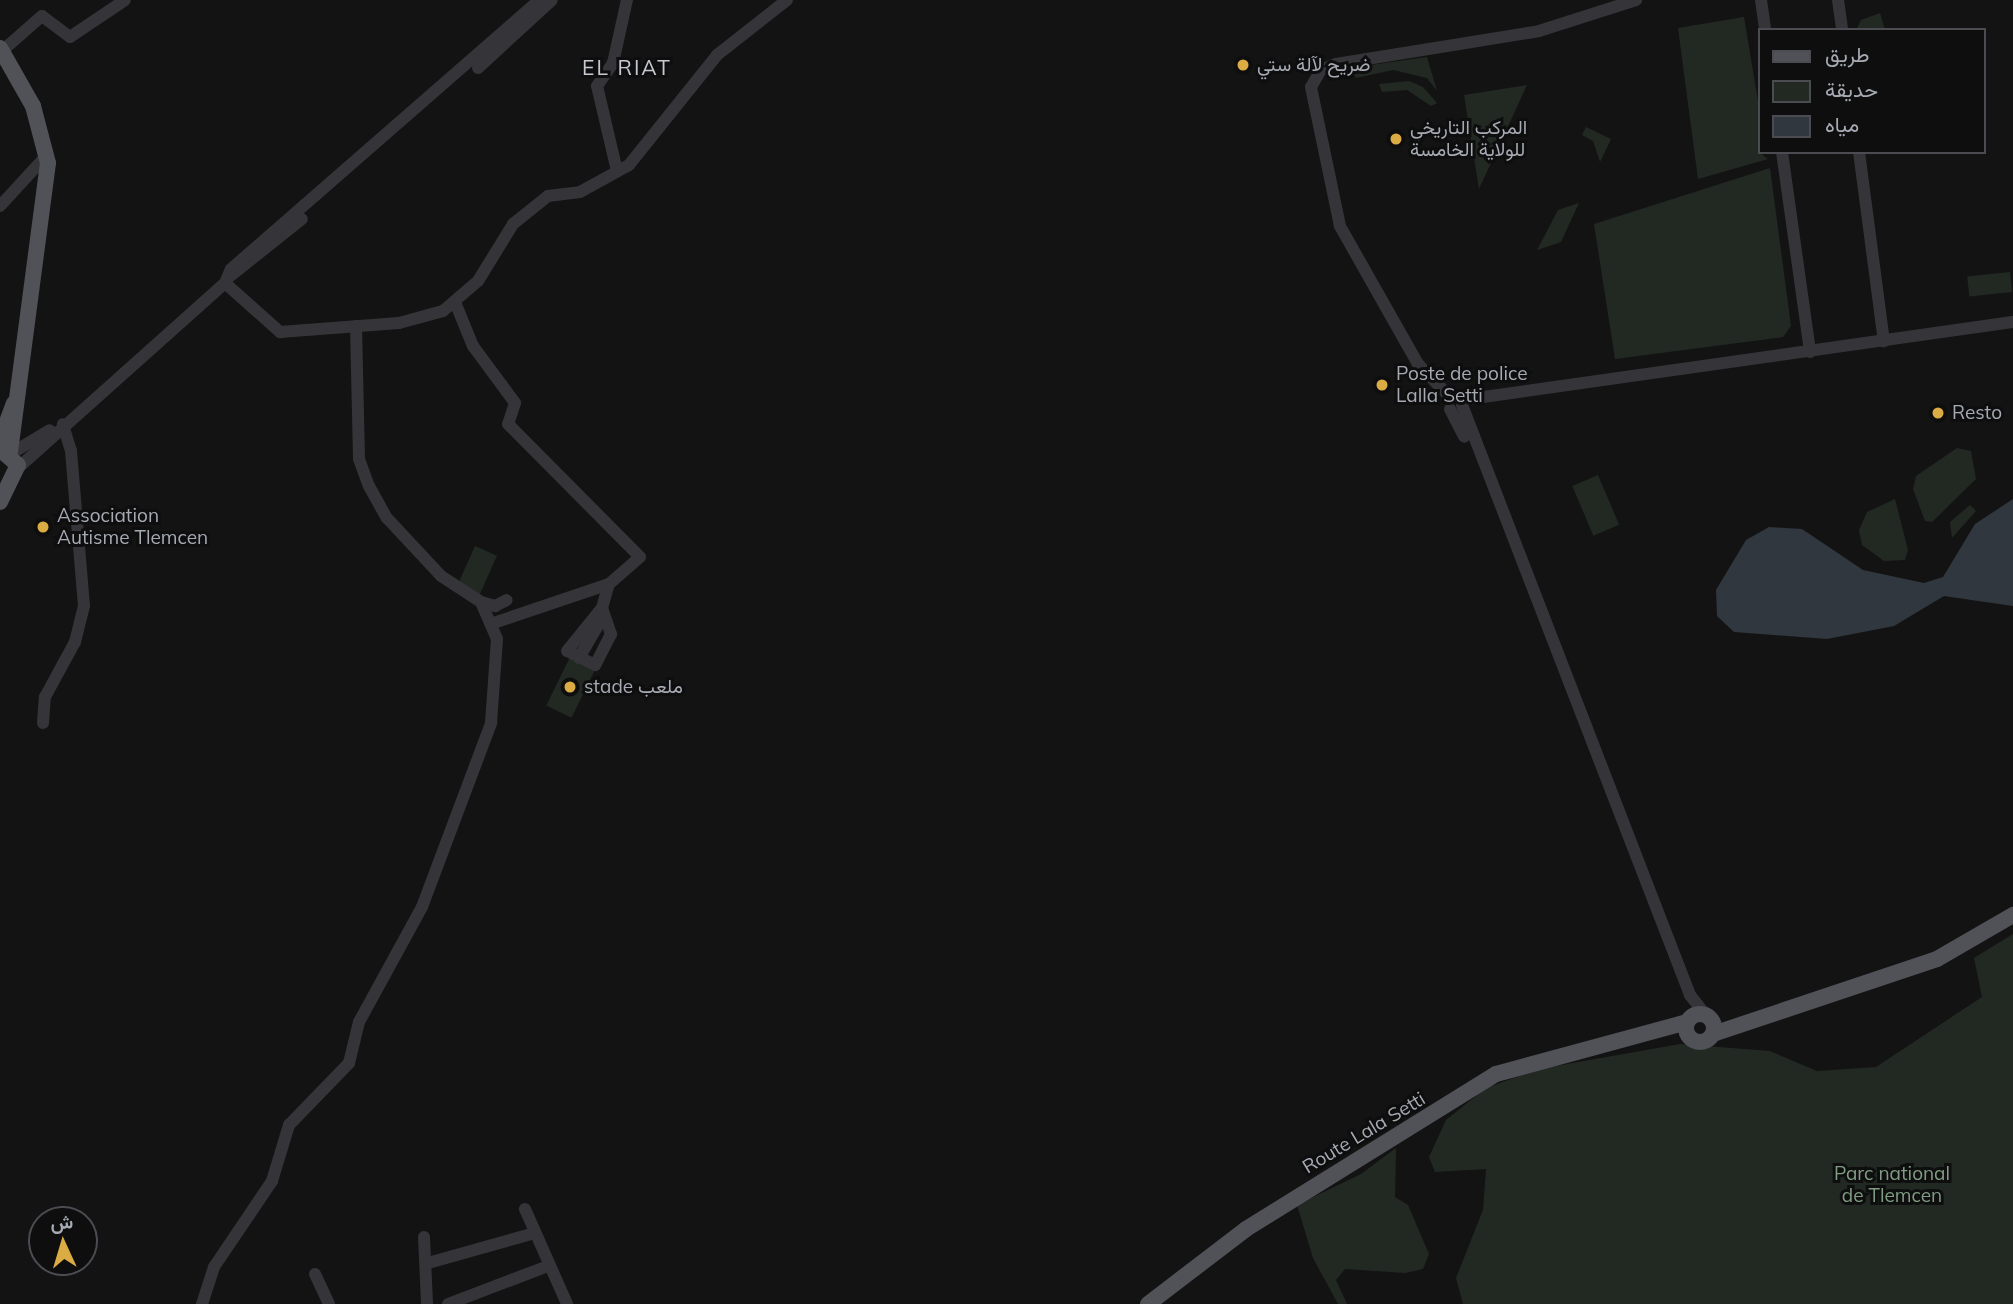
<!DOCTYPE html>
<meta charset="utf-8">
<style>
body{margin:0}
#map{position:relative;width:2013px;height:1304px;overflow:hidden;background:#131314;font-family:Mulish,Vazirmatn,sans-serif}
div>[style]{position:absolute}
[style*='--x']{left:calc(var(--x)*1px);top:calc(var(--y)*1px);width:calc(var(--w)*1px);rotate:calc(var(--a)*1deg)}
.green>*{inset:0;background:#222923;transform-origin:0 0}
.water>*{inset:0;background:#30373e}
.minor>*{height:12px;margin:-6px;padding:0 6px;transform-origin:6px;border-radius:6px;background:#353539}
.major>*{height:16px;margin:-8px;padding:0 8px;transform-origin:8px;border-radius:8px;background:#515258}
.major>.ring{margin:-8px;padding:0;box-sizing:content-box;background:none;border:16px solid #515258;border-radius:50%}
.dots>*{width:19px;height:19px;translate:-50% -50%;box-sizing:border-box;border:4px solid #0e0e0f;border-radius:50%}
span{translate:-50% -50%;white-space:nowrap;text-align:center;line-height:1.15;-webkit-text-stroke:6px #0e0e0f;paint-order:stroke}
.poi-label{font-size:19px;color:#a6aab3}
.left{translate:0 -50%;text-align:left}
.street-label{font-size:19px;color:#a6aab3}
.park-label{font-size:19px;color:#809c82}
.neighbourhood-label{font-size:21px;color:#c7c9d0;letter-spacing:2px}
.legend{position:absolute;left:1758px;top:28px;width:228px;height:126px;box-sizing:border-box;background:#0e0e0f;border:2px solid #4b4c51;margin:0;padding:9px 12px;list-style:none;font-size:21px;color:#a6aab3}
.legend li{display:flex;align-items:center;gap:14px;height:35px}
.legend b{width:35px;border:2px solid #4b4c51}
.north{position:absolute;left:28px;top:1206px;width:70px;height:70px;box-sizing:border-box;background:#0e0e0f;border:2px solid #4b4c51;border-radius:50%;rotate:356deg;font-size:19px;font-weight:700;line-height:28px;text-align:center;color:#a6aab3}
.north::after{content:'';display:block;margin:auto;width:24px;height:32px;background:#dbab44;clip-path:polygon(50% 0,100% 100%,50% 72%,0 100%)}
</style>
<div id="map">
<div class="green">
<div style="clip-path:polygon(1880px 13px,1885px 30px,1856px 30px,1861px 20px)"></div>
<div style="clip-path:polygon(1744px 17px,1759px 107px,1759px 152px,1768px 159px,1698px 179px,1678px 28px)"></div>
<div style="clip-path:polygon(1427px 57px,1437px 91px,1427px 78px,1393px 70px,1356px 78px,1350px 68px)"></div>
<div style="clip-path:polygon(1409px 81px,1423px 87px,1437px 103px,1431px 106px,1407px 90px,1382px 92px,1379px 84px)"></div>
<div style="clip-path:polygon(1527px 85px,1479px 189px,1464px 95px)"></div>
<div style="clip-path:polygon(1586px 127px,1611px 139px,1600px 162px,1593px 141px,1582px 135px)"></div>
<div style="clip-path:polygon(1770px 168px,1791px 326px,1783px 337px,1615px 359px,1594px 224px)"></div>
<div style="clip-path:polygon(1579px 203px,1561px 242px,1537px 250px,1558px 210px)"></div>
<div style="left:2010px;top:272px;width:20px;height:43px;rotate:84deg"></div>
<div style="clip-path:polygon(1957px 448px,1971px 451px,1976px 479px,1932px 522px,1925px 521px,1913px 489px,1916px 476px)"></div>
<div style="left:1598px;top:475px;width:54px;height:28px;rotate:67deg"></div>
<div style="clip-path:polygon(1895px 499px,1908px 550px,1905px 560px,1884px 561px,1862px 545px,1859px 530px,1867px 512px)"></div>
<div style="clip-path:polygon(1970px 505px,1976px 511px,1952px 538px,1950px 522px)"></div>
<div style="left:475px;top:546px;width:24px;height:43px;rotate:24deg"></div>
<div style="left:570px;top:657px;width:28px;height:54px;rotate:26deg"></div>
<div style="clip-path:polygon(2013px 934px,2013px 1304px,1463px 1304px,1456px 1278px,1483px 1210px,1486px 1169px,1435px 1172px,1429px 1157px,1446px 1120px,1486px 1088px,1539px 1069px,1680px 1044px,1770px 1051px,1817px 1071px,1876px 1067px,1982px 997px,1974px 958px)"></div>
<div style="clip-path:polygon(1396px 1148px,1395px 1197px,1408px 1205px,1429px 1254px,1423px 1269px,1405px 1273px,1345px 1269px,1336px 1280px,1347px 1304px,1338px 1304px,1313px 1258px,1297px 1205px,1361px 1174px)"></div>
</div>
<div class="water">
<div style="clip-path:polygon(2013px 499px,2013px 606px,1944px 596px,1894px 626px,1827px 639px,1734px 632px,1717px 616px,1716px 590px,1746px 540px,1769px 527px,1802px 529px,1863px 570px,1924px 583px,1943px 577px,1975px 524px)"></div>
</div>
<div class="minor">
<div style="--x:1761;--y:0;--w:30;--a:82"></div>
<div style="--x:1838;--y:0;--w:30;--a:82"></div>
<div style="--x:2;--y:51;--w:53;--a:-41.2"></div>
<div style="--x:42;--y:16;--w:35;--a:37"></div>
<div style="--x:70;--y:37;--w:66;--a:-33.9"></div>
<div style="--x:478;--y:68;--w:100;--a:-42.6"></div>
<div style="--x:1782;--y:152;--w:202;--a:82"></div>
<div style="--x:1859;--y:152;--w:191;--a:82.5"></div>
<div style="--x:617;--y:171;--w:87;--a:-103.2"></div>
<div style="--x:597;--y:86;--w:28;--a:-55"></div>
<div style="--x:613;--y:63;--w:65;--a:-77.5"></div>
<div style="--x:0;--y:206;--w:68;--a:-47.4"></div>
<div style="--x:229;--y:277;--w:93;--a:-38.5"></div>
<div style="--x:225;--y:283;--w:74;--a:41.7"></div>
<div style="--x:280;--y:332;--w:119;--a:-4.3"></div>
<div style="--x:399;--y:323;--w:46;--a:-15.3"></div>
<div style="--x:443;--y:311;--w:46;--a:-40.6"></div>
<div style="--x:478;--y:281;--w:67;--a:-58.4"></div>
<div style="--x:513;--y:224;--w:45;--a:-38.7"></div>
<div style="--x:548;--y:196;--w:32;--a:-7"></div>
<div style="--x:580;--y:192;--w:56;--a:-28.9"></div>
<div style="--x:629;--y:165;--w:141;--a:-51.3"></div>
<div style="--x:717;--y:55;--w:89;--a:-38.2"></div>
<div style="--x:455;--y:302;--w:48;--a:67.8"></div>
<div style="--x:473;--y:346;--w:71;--a:53.6"></div>
<div style="--x:515;--y:403;--w:22;--a:108"></div>
<div style="--x:508;--y:424;--w:187;--a:45.2"></div>
<div style="--x:640;--y:557;--w:41;--a:138.9"></div>
<div style="--x:609;--y:584;--w:121;--a:161.3"></div>
<div style="--x:356;--y:326;--w:133;--a:88.7"></div>
<div style="--x:359;--y:459;--w:29;--a:70"></div>
<div style="--x:369;--y:486;--w:37;--a:61"></div>
<div style="--x:387;--y:518;--w:79;--a:47"></div>
<div style="--x:441;--y:576;--w:48;--a:33"></div>
<div style="--x:481;--y:602;--w:15;--a:16"></div>
<div style="--x:495;--y:606;--w:13;--a:-27"></div>
<div style="--x:1450;--y:397;--w:46;--a:-134.1"></div>
<div style="--x:1418;--y:364;--w:159;--a:-119.5"></div>
<div style="--x:1340;--y:226;--w:142;--a:-101.8"></div>
<div style="--x:1311;--y:87;--w:20;--a:-60"></div>
<div style="--x:1321;--y:70;--w:16;--a:-22"></div>
<div style="--x:1336;--y:64;--w:206;--a:-9.2"></div>
<div style="--x:1539;--y:31;--w:102;--a:-17.7"></div>
<div style="--x:1462;--y:400;--w:556;--a:-8.06"></div>
<div style="--x:1462;--y:405;--w:633;--a:68.87"></div>
<div style="--x:1690;--y:995;--w:24;--a:52"></div>
<div style="--x:1450;--y:409;--w:31;--a:63"></div>
<div style="--x:12;--y:453;--w:44;--a:-31.2"></div>
<div style="--x:18;--y:468;--w:278;--a:-41.8"></div>
<div style="--x:225;--y:283;--w:15;--a:-67"></div>
<div style="--x:231;--y:269;--w:409;--a:-41.1"></div>
<div style="--x:602;--y:608;--w:28;--a:71"></div>
<div style="--x:611;--y:634;--w:35;--a:117"></div>
<div style="--x:595;--y:665;--w:31;--a:-153"></div>
<div style="--x:567;--y:651;--w:55;--a:-50.9"></div>
<div style="--x:602;--y:608;--w:25;--a:-74"></div>
<div style="--x:579;--y:658;--w:50;--a:-59.8"></div>
<div style="--x:43;--y:723;--w:26;--a:-86"></div>
<div style="--x:45;--y:697;--w:63;--a:-61.4"></div>
<div style="--x:75;--y:642;--w:37;--a:-76"></div>
<div style="--x:84;--y:606;--w:156;--a:-94.8"></div>
<div style="--x:71;--y:451;--w:28;--a:-107"></div>
<div style="--x:525;--y:1209;--w:104;--a:66.1"></div>
<div style="--x:424;--y:1237;--w:67;--a:87.4"></div>
<div style="--x:428;--y:1263;--w:111;--a:-15.7"></div>
<div style="--x:315;--y:1274;--w:33;--a:65"></div>
<div style="--x:202;--y:1304;--w:39;--a:-72"></div>
<div style="--x:214;--y:1267;--w:104;--a:-56"></div>
<div style="--x:272;--y:1181;--w:59;--a:-73.1"></div>
<div style="--x:289;--y:1125;--w:86;--a:-45.9"></div>
<div style="--x:349;--y:1063;--w:42;--a:-76.3"></div>
<div style="--x:359;--y:1022;--w:131;--a:-61.3"></div>
<div style="--x:422;--y:907;--w:197;--a:-69.4"></div>
<div style="--x:491;--y:723;--w:84;--a:-85.9"></div>
<div style="--x:497;--y:639;--w:40;--a:-113.4"></div>
<div style="--x:448;--y:1304;--w:107;--a:-20.8"></div>
</div>
<div class="major">
<div style="--x:0;--y:48;--w:67;--a:60.4"></div>
<div style="--x:33;--y:106;--w:59;--a:75.3"></div>
<div style="--x:48;--y:163;--w:291;--a:97.5"></div>
<div style="--x:0;--y:441;--w:40;--a:-69.8"></div>
<div style="--x:0;--y:502;--w:41;--a:-64.1"></div>
<div style="--x:18;--y:465;--w:23;--a:-139"></div>
<div class="ring" style="left:1686px;top:1014px;width:12px;height:12px"></div>
<div style="--x:1713;--y:1034;--w:236;--a:-18.5"></div>
<div style="--x:1937;--y:959;--w:88;--a:-30.1"></div>
<div style="--x:1148;--y:1304;--w:123;--a:-37.4"></div>
<div style="--x:1246;--y:1229;--w:294;--a:-31.8"></div>
<div style="--x:1496;--y:1074;--w:198;--a:-15.2"></div>
</div>
<div class="dots">
<div style="left:1243px;top:65px;background:#dbab44"></div>
<div style="left:1396px;top:139px;background:#dbab44"></div>
<div style="left:1382px;top:385px;background:#dbab44"></div>
<div style="left:1938px;top:413px;background:#dbab44"></div>
<div style="left:43px;top:527px;background:#dbab44"></div>
<div style="left:570px;top:687px;background:#dbab44"></div>
</div>
<div class="poi-label">
<span class="left" style="left:1257px;top:65px">ضريح لآلة ستي</span>
<span class="left" style="left:1410px;top:139px">المركب التاريخي<br>للولاية الخامسة</span>
<span class="left" style="left:1396px;top:385px">Poste de police<br>Lalla Setti</span>
<span class="left" style="left:1952px;top:413px">Resto</span>
<span class="left" style="left:57px;top:527px">Association<br>Autisme Tlemcen</span>
<span class="left" style="left:584px;top:687px">stade ملعب</span>
</div>
<div class="street-label">
<span style="left:1364px;top:1133px;rotate:-31deg">Route Lala Setti</span>
</div>
<div class="park-label">
<span style="left:1892px;top:1185px">Parc national<br>de Tlemcen</span>
</div>
<div class="neighbourhood-label">
<span style="left:627px;top:67px">EL RIAT</span>
</div>
<ul class="legend">
<li><b style="height:9px;background:#515258"></b>طريق</li>
<li><b style="height:19px;background:#222923"></b>حديقة</li>
<li><b style="height:19px;background:#30373e"></b>مياه</li>
</ul>
<div class="north">ش</div>
</div>
